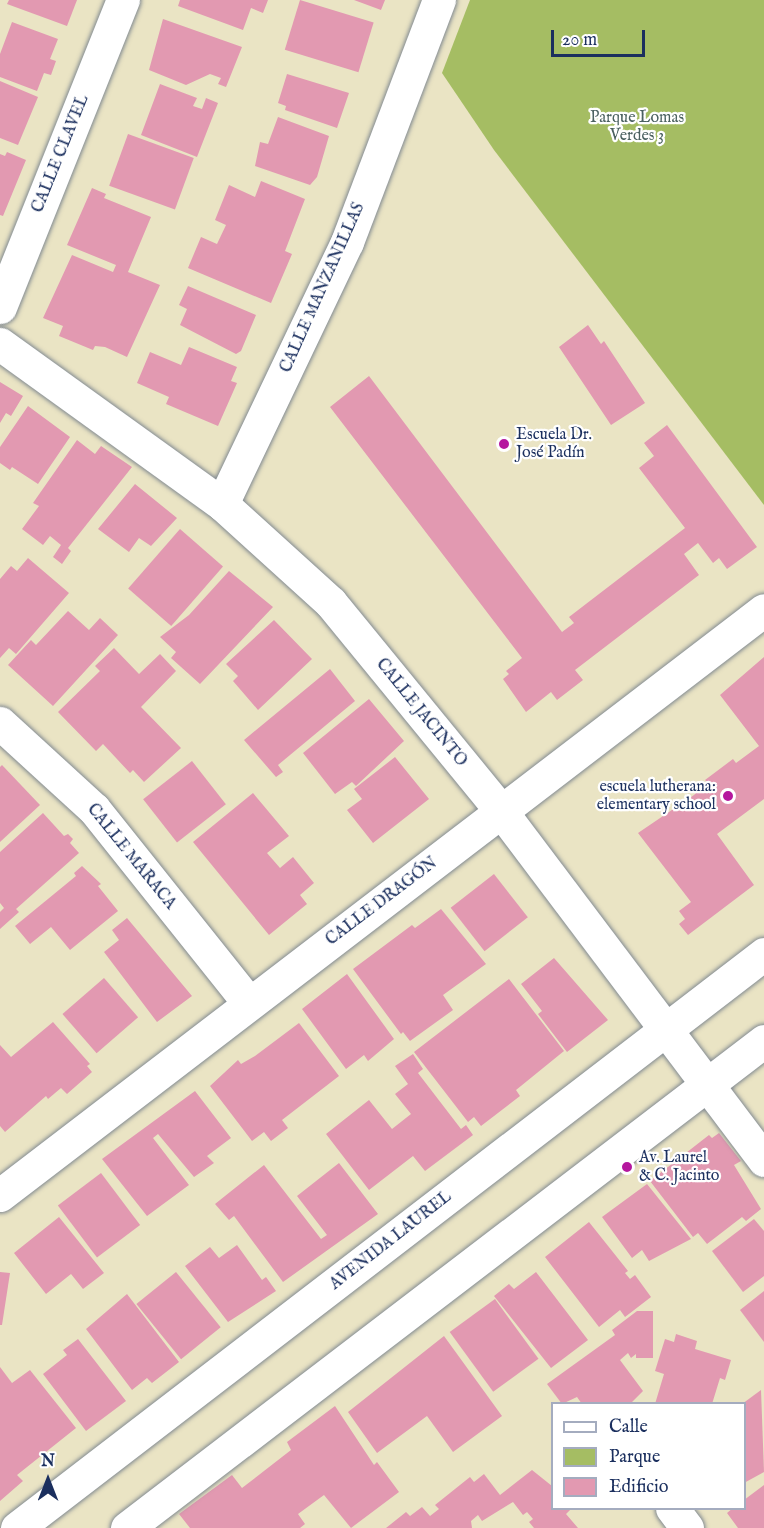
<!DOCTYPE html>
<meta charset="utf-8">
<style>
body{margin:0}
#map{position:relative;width:764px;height:1528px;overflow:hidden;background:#eae4c4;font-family:"IM FELL English",serif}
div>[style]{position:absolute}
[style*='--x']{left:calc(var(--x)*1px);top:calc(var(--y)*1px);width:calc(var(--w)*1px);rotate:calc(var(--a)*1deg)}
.green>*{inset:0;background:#a5bd63}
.building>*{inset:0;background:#e299b1;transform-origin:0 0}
.roads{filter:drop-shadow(0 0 2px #828a91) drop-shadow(0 0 2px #828a91)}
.minor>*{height:33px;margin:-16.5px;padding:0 16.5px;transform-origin:16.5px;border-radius:16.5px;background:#fff}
.tertiary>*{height:33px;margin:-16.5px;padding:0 16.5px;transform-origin:16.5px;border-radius:16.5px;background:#fff}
.dots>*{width:16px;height:16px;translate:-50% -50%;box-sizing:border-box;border:3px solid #fff;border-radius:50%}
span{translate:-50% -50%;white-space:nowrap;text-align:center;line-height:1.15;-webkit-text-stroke:4.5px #fff;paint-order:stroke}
.park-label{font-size:16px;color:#4b6160}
.street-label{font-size:16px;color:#1b2f5e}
.poi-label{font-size:16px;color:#1b2f5e}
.left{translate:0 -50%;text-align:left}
.right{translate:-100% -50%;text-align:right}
.legend{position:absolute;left:551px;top:1402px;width:195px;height:108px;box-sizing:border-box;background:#fff;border:2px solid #a4acbf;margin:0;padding:8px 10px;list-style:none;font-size:18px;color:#1b2f5e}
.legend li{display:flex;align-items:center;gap:12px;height:30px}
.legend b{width:30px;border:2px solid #a4acbf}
.north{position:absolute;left:18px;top:1450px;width:60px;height:60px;-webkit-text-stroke:4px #fff;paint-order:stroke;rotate:0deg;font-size:16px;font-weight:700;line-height:24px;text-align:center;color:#1b2f5e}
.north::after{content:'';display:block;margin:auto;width:21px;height:27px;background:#1b2f5e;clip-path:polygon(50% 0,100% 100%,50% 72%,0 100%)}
.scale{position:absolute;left:551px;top:30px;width:94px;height:27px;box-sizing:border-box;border:3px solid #1b2f5e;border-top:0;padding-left:8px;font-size:18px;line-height:21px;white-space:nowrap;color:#1b2f5e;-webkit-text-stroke:4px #fff;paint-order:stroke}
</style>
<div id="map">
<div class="green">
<div style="clip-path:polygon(470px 0,764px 0,764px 505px,494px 150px,442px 73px)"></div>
</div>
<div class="building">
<div style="clip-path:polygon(9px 0,77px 0,67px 26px,7px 4px)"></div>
<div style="clip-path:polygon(180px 0,268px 0,263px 13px,251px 8px,243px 30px,178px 6px)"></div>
<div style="left:300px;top:0;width:77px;height:52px;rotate:17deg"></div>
<div style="clip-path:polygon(354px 0,385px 0,381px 10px)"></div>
<div style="clip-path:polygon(163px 19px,242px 47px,226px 87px,218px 84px,221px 78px,210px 74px,186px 85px,149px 70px)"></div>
<div style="clip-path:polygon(12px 22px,58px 39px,50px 59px,56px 61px,51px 75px,44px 73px,37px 91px,0 77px,0 54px)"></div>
<div style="clip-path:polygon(287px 74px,349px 93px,337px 128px,285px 110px,286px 106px,278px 103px)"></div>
<div style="clip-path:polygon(0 81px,38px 97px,18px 145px,0 138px)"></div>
<div style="clip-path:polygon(160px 84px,197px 98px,193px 106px,202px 109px,206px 98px,218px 103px,197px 157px,141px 135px)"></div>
<div style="clip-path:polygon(278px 117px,329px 136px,317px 177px,310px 185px,255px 166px,260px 142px,268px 144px)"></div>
<div style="left:128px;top:134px;width:70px;height:55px;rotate:20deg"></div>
<div style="clip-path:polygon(7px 152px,26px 160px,3px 216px,0 215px,0 154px,5px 156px)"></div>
<div style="clip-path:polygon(261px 181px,305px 199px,285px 251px,292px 254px,271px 303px,188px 268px,201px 237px,217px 244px,226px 225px,215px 220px,229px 185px,255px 197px)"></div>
<div style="clip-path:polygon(92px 188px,106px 194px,104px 198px,151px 217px,128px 272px,160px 285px,127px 357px,105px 347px,95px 346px,93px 350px,59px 336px,63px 326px,43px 318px,72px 255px,113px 272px,116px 265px,67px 245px)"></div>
<div style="clip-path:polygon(188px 286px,256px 315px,241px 351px,236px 354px,180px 325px,187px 309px,179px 305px)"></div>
<div style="clip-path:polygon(588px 325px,601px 344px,604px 341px,645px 403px,611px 425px,559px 347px)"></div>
<div style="clip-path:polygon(189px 347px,237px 367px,231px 381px,237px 383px,218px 426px,166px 404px,169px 397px,137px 383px,150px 352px,181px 365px)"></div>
<div style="clip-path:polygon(369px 376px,562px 632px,574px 623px,569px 617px,685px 528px,639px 468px,654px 456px,644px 443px,667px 425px,757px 547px,727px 569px,719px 558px,713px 563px,698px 543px,684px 554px,699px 575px,575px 670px,583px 680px,557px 700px,551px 692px,526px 712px,503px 679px,509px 674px,506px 671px,522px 658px,330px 407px)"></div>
<div style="clip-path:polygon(0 382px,23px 396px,11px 416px,6px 413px,0 423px)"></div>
<div style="clip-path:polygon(28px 406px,70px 437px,38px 484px,12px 467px,10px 470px,0 463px,0 447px)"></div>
<div style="clip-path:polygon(77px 440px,95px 454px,101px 446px,132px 467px,68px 548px,71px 551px,62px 564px,53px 557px,61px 545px,50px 536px,43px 545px,22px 529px,39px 506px,33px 503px)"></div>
<div style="clip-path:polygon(135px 484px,177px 518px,151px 546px,139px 538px,129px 552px,98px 529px)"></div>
<div style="left:180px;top:529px;width:57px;height:79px;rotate:41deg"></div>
<div style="clip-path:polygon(28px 558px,69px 593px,16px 654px,9px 648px,0 658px,0 579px,11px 566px,17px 571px)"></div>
<div style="clip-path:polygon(229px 571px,273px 607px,200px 684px,171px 658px,176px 652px,160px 637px,189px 615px)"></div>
<div style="clip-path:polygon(68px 611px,89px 630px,100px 618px,118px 635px,53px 706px,8px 665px,31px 640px,36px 645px)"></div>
<div style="clip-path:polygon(274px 620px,312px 659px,258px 710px,233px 681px,238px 676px,226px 664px)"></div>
<div style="clip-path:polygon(114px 648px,139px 674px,160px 654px,176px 671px,141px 707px,181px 748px,144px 782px,133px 770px,130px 773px,103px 744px,96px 751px,58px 712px,100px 671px,95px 666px)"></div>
<div style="clip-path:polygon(764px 657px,764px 799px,717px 834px,754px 885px,688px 935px,679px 924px,685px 919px,679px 911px,691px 902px,638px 833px,694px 795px,707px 782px,705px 780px,733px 759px,736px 763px,759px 746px,720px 695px)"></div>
<div style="clip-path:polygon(330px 669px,355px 701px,278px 765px,283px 772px,276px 777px,244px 740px)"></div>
<div style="clip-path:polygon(369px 699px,404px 741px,356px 786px,352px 782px,335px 794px,303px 753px)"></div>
<div style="clip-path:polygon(395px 757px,429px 799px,373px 843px,347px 810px,362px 799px,354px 789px)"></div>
<div style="left:192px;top:761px;width:55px;height:62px;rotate:52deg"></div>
<div style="clip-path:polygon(2px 765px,40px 805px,0 842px,0 767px)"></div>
<div style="clip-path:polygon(253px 793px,289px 836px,267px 853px,280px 868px,293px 857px,314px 883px,300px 895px,307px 904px,269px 935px,193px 842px)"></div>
<div style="clip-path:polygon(43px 813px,64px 836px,68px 834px,73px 839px,70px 843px,79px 853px,16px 909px,19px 912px,0 929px,0 912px,4px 908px,0 903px,0 852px)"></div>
<div style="clip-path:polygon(82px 866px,101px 884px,98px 886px,118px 911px,70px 950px,51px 927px,30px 944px,15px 926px,76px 876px,74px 873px)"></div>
<div style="left:494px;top:874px;width:55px;height:55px;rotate:52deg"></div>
<div style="clip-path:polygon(441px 909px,486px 964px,443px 995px,453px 1010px,410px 1041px,403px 1032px,401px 1034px,353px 969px,412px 925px,415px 928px)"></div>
<div style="clip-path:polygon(127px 918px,192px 996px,157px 1022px,104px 952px,119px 940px,112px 930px)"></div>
<div style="clip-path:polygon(554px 958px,608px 1020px,567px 1052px,538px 1014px,542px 1011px,521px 984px)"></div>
<div style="clip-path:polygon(347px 974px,394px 1039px,368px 1061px,364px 1055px,346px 1069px,302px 1009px)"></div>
<div style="left:104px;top:978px;width:52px;height:55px;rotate:49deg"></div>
<div style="clip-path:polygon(509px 979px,564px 1051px,516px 1090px,520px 1096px,481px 1126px,474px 1117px,468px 1122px,414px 1052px)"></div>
<div style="clip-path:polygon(53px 1022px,90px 1064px,87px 1066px,92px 1072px,67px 1094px,61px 1088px,48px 1099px,46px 1096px,5px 1132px,0 1126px,0 1045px,11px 1057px)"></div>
<div style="clip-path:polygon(299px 1023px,339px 1076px,282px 1120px,288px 1128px,271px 1141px,264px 1132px,252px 1141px,210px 1086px,238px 1060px,241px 1064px,255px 1056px)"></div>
<div style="clip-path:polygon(413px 1054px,423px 1069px,418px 1073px,461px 1129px,466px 1125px,473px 1135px,425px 1171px,413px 1156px,369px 1190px,326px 1134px,369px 1100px,392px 1129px,411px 1114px,395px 1094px,408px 1084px,395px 1066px)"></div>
<div style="clip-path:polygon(195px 1091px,231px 1138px,207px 1156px,214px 1163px,194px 1177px,158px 1134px,153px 1138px,189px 1185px,147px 1216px,102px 1159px)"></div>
<div style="clip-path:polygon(719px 1133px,741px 1161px,734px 1165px,761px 1209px,746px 1221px,742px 1217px,707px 1244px,698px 1233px,693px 1237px,650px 1181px,709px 1135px,712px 1138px)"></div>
<div style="clip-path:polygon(339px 1163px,378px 1214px,283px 1282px,234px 1216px,229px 1220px,215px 1204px,264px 1165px,321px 1239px,327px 1235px,297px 1196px)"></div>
<div style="left:101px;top:1173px;width:65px;height:54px;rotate:53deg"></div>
<div style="clip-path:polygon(647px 1184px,691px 1239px,649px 1261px,642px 1250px,632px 1258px,602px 1217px)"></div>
<div style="clip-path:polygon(59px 1217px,104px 1273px,83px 1289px,71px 1274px,46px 1294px,14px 1253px)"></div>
<div style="clip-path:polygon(754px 1219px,764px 1231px,764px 1276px,743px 1292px,712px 1251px)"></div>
<div style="clip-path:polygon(589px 1222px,628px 1271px,625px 1273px,630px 1279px,635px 1275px,651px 1297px,625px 1317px,620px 1310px,599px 1327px,545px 1257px)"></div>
<div style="clip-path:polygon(237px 1245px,262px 1280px,266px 1277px,276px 1291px,228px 1322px,185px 1266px,210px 1247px,219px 1258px)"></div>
<div style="clip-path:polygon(0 1272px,10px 1273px,2px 1325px,0 1325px)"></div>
<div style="left:176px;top:1272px;width:71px;height:51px;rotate:51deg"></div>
<div style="clip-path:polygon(536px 1272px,588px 1340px,551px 1368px,494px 1296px,509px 1284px,514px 1289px)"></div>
<div style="clip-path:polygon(764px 1291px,764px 1342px,740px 1310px)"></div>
<div style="clip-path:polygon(127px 1294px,179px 1362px,152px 1383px,147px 1378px,132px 1390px,86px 1329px)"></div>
<div style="left:495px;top:1299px;width:74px;height:56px;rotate:54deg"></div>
<div style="clip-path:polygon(637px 1311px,653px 1311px,653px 1358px,636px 1358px,636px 1354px,631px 1358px,628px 1353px,620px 1360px,643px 1391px,630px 1404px,582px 1404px,577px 1397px,562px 1404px,547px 1384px,615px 1335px,612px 1330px)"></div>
<div style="clip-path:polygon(676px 1334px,697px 1341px,695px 1349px,731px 1360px,725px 1380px,720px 1378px,712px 1404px,655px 1404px,664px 1374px,655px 1371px,665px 1339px,674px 1342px)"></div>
<div style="clip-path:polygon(444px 1336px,502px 1416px,453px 1452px,427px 1416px,377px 1453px,348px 1412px)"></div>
<div style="clip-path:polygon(78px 1339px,126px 1401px,86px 1431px,43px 1374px,67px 1355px,63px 1350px)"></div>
<div style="clip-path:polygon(0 1367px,12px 1383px,30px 1370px,76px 1428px,17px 1475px,23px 1481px,0 1501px)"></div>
<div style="clip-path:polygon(761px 1390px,764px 1472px,744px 1483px,742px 1404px)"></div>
<div style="clip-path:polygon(335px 1406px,374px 1465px,377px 1462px,399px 1492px,351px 1528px,324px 1495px,298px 1514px,305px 1524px,300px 1528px,190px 1528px,179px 1514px,232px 1475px,242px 1488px,291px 1450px,287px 1442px)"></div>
<div style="clip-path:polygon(532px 1470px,552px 1486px,552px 1508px,572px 1508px,566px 1514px,578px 1528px,534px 1528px,529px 1522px,533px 1519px,527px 1512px,523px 1515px,513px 1502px,482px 1521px,478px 1515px,471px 1521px,472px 1528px,386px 1528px,406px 1512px,410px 1516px,422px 1507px,430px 1516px,439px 1509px,435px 1505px,470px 1477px,474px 1482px,484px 1474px,500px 1495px)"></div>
<div style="clip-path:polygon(764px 1485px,764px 1528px,738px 1528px,727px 1513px,733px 1508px,744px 1508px,744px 1500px)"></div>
</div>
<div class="roads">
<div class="minor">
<div style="--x:0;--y:307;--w:331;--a:-68.2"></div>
<div style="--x:0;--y:344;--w:274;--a:35.8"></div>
<div style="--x:222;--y:504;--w:147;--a:42.2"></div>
<div style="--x:331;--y:603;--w:269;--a:50.7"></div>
<div style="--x:501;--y:811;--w:437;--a:53"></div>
<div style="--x:222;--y:504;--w:290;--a:-64.5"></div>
<div style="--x:347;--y:242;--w:259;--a:-69.2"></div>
<div style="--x:0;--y:723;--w:127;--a:42.5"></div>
<div style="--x:94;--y:809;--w:248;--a:51.4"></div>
<div style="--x:0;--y:1195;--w:962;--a:-37.44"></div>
<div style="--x:672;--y:1508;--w:25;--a:53"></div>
</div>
<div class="tertiary">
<div style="--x:17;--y:1528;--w:942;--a:-37.54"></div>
<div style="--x:127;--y:1528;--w:802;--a:-37.4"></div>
</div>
</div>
<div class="dots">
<div style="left:504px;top:444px;background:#b5179e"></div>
<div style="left:728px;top:796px;background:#b5179e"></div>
<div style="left:627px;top:1167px;background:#b5179e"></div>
</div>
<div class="park-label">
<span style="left:637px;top:127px">Parque Lomas<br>Verdes 3</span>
</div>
<div class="street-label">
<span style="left:61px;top:154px;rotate:-68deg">CALLE CLAVEL</span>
<span style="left:323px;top:288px;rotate:-66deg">CALLE MANZANILLAS</span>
<span style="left:421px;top:713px;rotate:51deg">CALLE JACINTO</span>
<span style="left:131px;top:857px;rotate:51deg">CALLE MARACA</span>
<span style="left:382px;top:902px;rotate:-37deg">CALLE DRAGÓN</span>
<span style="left:391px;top:1241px;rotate:-38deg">AVENIDA LAUREL</span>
</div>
<div class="poi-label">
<span class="left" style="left:516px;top:444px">Escuela Dr.<br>José Padín</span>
<span class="right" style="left:716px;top:796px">escuela lutherana:<br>elementary school</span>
<span class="left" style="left:639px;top:1167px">Av. Laurel<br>&amp; C. Jacinto</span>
</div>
<ul class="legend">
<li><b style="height:8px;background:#fff"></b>Calle</li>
<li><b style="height:16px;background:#a5bd63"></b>Parque</li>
<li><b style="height:16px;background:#e299b1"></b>Edificio</li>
</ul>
<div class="north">N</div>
<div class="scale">20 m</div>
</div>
